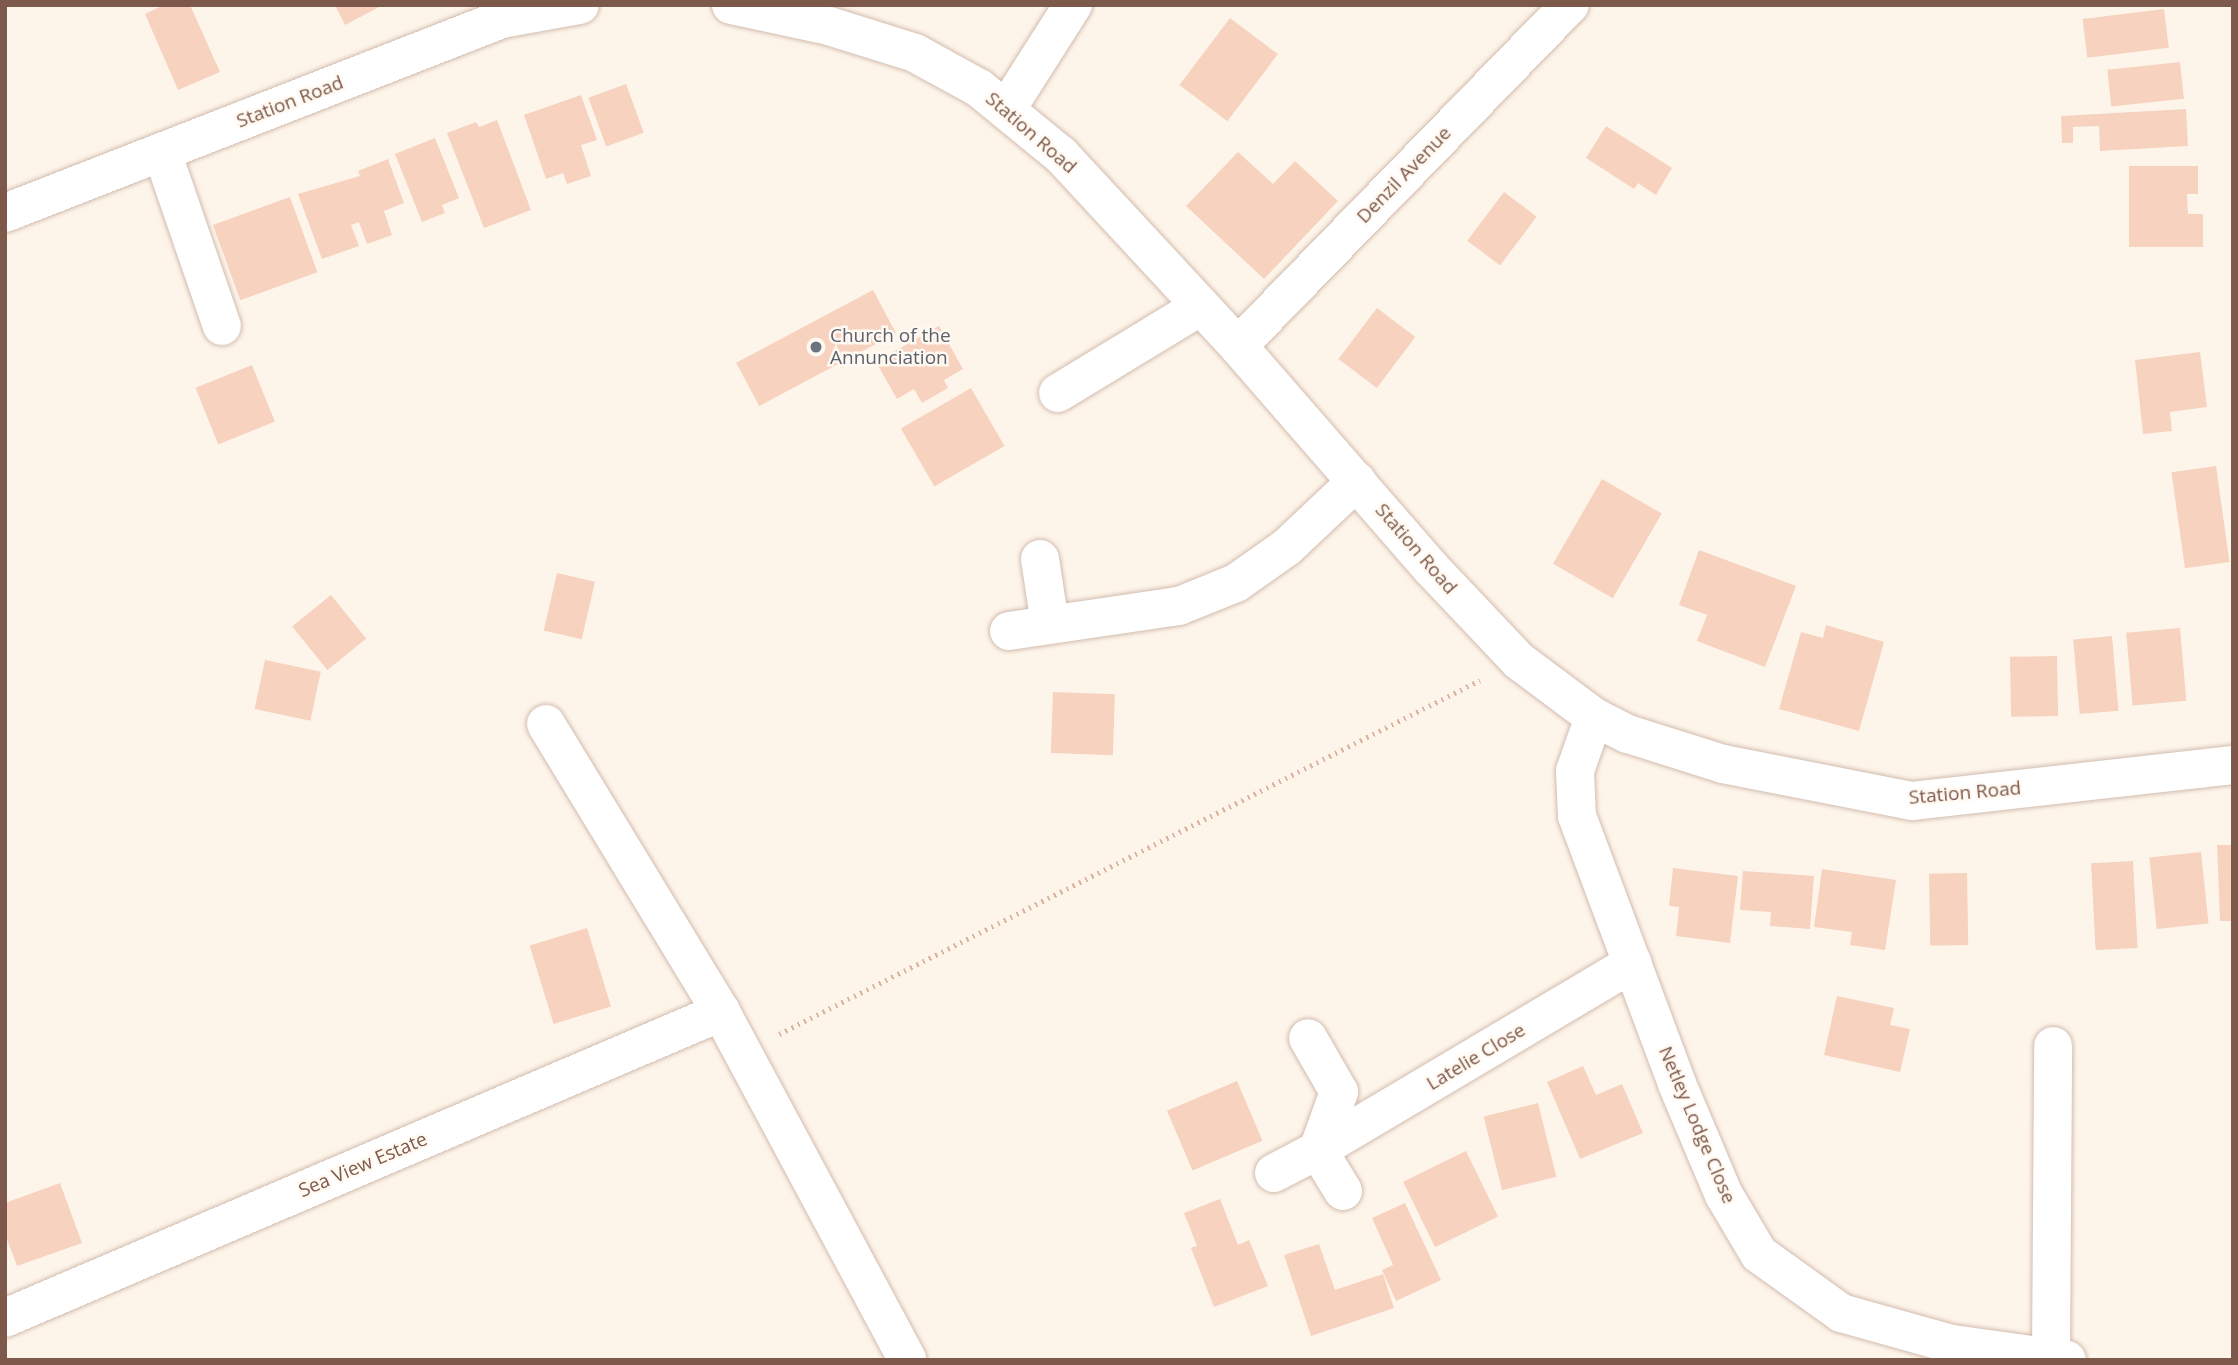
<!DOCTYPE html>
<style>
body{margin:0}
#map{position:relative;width:2238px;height:1365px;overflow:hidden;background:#fef5ea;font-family:"Open Sans",sans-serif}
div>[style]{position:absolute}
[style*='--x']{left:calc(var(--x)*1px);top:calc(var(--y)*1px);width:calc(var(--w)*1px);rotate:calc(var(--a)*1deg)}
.building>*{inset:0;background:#f6d2bf;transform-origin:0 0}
.path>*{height:4.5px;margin-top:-2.25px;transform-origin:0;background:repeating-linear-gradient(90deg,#dcb5a1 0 2px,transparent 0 7px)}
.roads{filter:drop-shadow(0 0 2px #d2bcae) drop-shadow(0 0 2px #d2bcae)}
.minor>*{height:38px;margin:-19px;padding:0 19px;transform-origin:19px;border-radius:19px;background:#fff}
.dots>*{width:19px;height:19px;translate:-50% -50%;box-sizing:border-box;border:4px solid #fff9f2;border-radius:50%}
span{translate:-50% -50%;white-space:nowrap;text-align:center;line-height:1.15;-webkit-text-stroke:5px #fff9f2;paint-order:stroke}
.street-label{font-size:19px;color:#7c594a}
.worship-label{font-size:19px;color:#5b616d}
.left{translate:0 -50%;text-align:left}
.frame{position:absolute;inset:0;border:7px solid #7c594a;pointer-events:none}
</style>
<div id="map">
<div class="building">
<div style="clip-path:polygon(164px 5px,190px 5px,220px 72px,178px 90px,145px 14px)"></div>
<div style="clip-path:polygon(335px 5px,383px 5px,345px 25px)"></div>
<div style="left:2164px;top:9px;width:39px;height:82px;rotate:83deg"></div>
<div style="left:1230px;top:18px;width:60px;height:84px;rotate:37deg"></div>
<div style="left:2180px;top:62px;width:37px;height:73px;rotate:84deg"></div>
<div style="left:626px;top:84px;width:52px;height:40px;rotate:70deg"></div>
<div style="clip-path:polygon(581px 95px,597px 140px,581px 145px,591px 176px,567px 184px,563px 173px,546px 179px,524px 115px)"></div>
<div style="clip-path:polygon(2186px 109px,2188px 146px,2100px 151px,2099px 126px,2073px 127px,2073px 143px,2062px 143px,2061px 116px)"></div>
<div style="clip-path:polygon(497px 120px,531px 210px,484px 228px,447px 133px,476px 122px,479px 127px)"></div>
<div style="clip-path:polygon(1606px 126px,1672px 168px,1656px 195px,1638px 183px,1634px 189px,1586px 158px)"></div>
<div style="clip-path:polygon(435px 138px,459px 198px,442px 205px,445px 213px,422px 222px,395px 154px)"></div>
<div style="clip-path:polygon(1238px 152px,1273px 184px,1295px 161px,1338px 201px,1264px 279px,1186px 206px)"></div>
<div style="clip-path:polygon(388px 159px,404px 203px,384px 211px,392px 235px,367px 244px,359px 222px,351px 225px,359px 246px,322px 259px,298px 194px,360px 176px,358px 171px)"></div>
<div style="clip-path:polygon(2129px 166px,2198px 166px,2198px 194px,2187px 194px,2188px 214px,2203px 214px,2203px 247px,2129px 247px)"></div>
<div style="left:1504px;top:192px;width:41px;height:61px;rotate:37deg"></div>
<div style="left:290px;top:197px;width:80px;height:82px;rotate:70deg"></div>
<div style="left:873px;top:290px;width:49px;height:155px;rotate:62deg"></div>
<div style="left:1377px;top:308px;width:48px;height:64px;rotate:37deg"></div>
<div style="clip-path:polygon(939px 326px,963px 369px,944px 380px,948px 388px,922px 403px,914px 389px,897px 399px,876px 362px)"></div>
<div style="clip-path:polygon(2200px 352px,2207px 407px,2170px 412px,2172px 431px,2143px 434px,2135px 360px)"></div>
<div style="left:252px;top:365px;width:61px;height:61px;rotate:68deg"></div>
<div style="left:971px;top:388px;width:67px;height:81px;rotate:60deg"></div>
<div style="left:2216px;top:466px;width:97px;height:45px;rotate:82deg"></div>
<div style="left:1602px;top:479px;width:69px;height:98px;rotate:30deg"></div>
<div style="clip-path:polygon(1699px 550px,1796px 586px,1765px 667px,1697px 641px,1707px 615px,1679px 605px)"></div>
<div style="left:557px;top:573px;width:39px;height:59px;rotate:13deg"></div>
<div style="left:331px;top:595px;width:56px;height:50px;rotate:51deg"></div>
<div style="clip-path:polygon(1826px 625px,1884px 642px,1859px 731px,1779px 709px,1801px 632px,1823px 638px)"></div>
<div style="left:2180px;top:628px;width:73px;height:54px;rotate:85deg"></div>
<div style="left:2112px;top:636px;width:75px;height:39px;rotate:85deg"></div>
<div style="left:2057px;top:656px;width:60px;height:47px;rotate:89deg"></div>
<div style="left:265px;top:660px;width:57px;height:50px;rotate:12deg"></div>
<div style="left:1053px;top:692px;width:62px;height:61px;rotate:2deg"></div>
<div style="clip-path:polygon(2217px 845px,2233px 845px,2233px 921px,2220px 921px)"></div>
<div style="left:2201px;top:852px;width:72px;height:52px;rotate:84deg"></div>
<div style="left:2133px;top:861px;width:87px;height:42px;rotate:87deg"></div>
<div style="clip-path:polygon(1673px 868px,1738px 876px,1730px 943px,1676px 936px,1679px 907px,1669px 906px)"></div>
<div style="clip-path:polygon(1822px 869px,1896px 880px,1885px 950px,1850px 945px,1852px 932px,1814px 927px)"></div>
<div style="clip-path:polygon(1743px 871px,1814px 876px,1810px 929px,1770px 926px,1771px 912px,1740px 910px)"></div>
<div style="left:1967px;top:873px;width:72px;height:38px;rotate:89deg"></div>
<div style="left:587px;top:928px;width:82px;height:60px;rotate:73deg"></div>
<div style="clip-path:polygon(1837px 996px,1894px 1008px,1890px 1025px,1910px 1029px,1900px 1072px,1824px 1055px)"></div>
<div style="clip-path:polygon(1583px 1066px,1596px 1095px,1622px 1084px,1643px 1133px,1580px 1159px,1547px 1082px)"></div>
<div style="left:1237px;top:1081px;width:65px;height:76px;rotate:67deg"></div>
<div style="left:1538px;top:1103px;width:76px;height:56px;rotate:76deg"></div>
<div style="left:1466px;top:1151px;width:73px;height:70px;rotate:64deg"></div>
<div style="clip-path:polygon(60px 1183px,82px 1243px,17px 1266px,5px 1234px,5px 1203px)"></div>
<div style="clip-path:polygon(1220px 1199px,1238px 1245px,1249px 1240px,1268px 1286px,1214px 1307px,1191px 1248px,1197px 1246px,1184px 1213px)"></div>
<div style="clip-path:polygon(1405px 1203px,1441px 1280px,1396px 1301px,1382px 1270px,1393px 1265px,1372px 1218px)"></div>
<div style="clip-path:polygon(1319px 1244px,1335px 1290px,1383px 1274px,1394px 1308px,1311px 1336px,1284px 1255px)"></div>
</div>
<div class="path">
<div style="--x:779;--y:1034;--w:785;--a:-26.79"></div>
</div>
<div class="roads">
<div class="minor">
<div style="--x:731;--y:5;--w:100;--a:12.1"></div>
<div style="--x:829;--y:26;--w:90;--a:17.4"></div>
<div style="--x:915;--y:53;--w:73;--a:28.7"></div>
<div style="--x:979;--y:88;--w:106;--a:39.3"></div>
<div style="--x:1061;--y:155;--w:260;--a:47.2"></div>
<div style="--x:1238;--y:346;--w:294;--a:49"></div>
<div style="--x:1431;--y:568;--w:128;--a:46.6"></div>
<div style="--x:1519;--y:661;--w:94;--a:36.7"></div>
<div style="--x:1594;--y:717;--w:38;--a:27"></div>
<div style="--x:1628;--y:734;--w:100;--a:17.5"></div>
<div style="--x:1723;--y:764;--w:193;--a:11.1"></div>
<div style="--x:1912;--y:801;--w:323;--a:-6.4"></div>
<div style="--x:1006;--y:110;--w:125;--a:-57.5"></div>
<div style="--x:162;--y:152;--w:184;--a:71"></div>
<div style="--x:5;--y:213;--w:534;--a:-21.32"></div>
<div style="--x:502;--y:19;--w:79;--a:-10.2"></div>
<div style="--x:1238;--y:346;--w:476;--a:-45.8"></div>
<div style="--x:1058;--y:393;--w:167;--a:-31.3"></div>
<div style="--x:1040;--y:559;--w:66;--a:81.3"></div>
<div style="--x:1009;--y:631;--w:172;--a:-8.4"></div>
<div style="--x:1179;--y:606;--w:61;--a:-22"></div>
<div style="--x:1236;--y:583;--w:62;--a:-35.2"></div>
<div style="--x:1287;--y:547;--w:96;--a:-43.3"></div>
<div style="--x:1594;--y:717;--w:57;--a:109.4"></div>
<div style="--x:1575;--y:771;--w:45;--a:87.5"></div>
<div style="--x:1577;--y:816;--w:286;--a:69.5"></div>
<div style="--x:1677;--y:1084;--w:121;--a:67.1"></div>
<div style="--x:1724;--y:1195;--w:69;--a:59.3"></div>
<div style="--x:1759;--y:1254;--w:101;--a:35.7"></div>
<div style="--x:1841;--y:1313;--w:115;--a:15.6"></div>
<div style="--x:1952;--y:1344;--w:116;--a:7.9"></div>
<div style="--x:546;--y:724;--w:337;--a:58.7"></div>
<div style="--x:721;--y:1012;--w:394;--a:61.8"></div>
<div style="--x:1274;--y:1173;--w:50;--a:-27.6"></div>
<div style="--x:1318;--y:1150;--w:62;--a:-70.1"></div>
<div style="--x:1339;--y:1092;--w:62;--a:-119.9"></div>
<div style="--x:1343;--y:1191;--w:48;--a:-121.4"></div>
<div style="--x:1318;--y:1150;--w:366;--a:-30.7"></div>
<div style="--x:5;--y:1318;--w:779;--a:-23.14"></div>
<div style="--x:2051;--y:1355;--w:309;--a:-89.6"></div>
</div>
</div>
<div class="dots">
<div style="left:816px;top:347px;background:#6b7280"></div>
</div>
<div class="street-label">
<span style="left:290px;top:102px;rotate:-21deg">Station Road</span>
<span style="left:1031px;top:133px;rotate:41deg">Station Road</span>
<span style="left:1404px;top:175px;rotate:-46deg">Denzil Avenue</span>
<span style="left:1416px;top:549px;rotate:49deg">Station Road</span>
<span style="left:1965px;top:793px;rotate:-5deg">Station Road</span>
<span style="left:1476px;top:1057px;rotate:-31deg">Latelie Close</span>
<span style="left:1697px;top:1125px;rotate:67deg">Netley Lodge Close</span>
<span style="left:363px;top:1165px;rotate:-23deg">Sea View Estate</span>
</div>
<div class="worship-label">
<span class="left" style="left:830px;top:347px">Church of the<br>Annunciation</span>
</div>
<div class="frame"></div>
</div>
